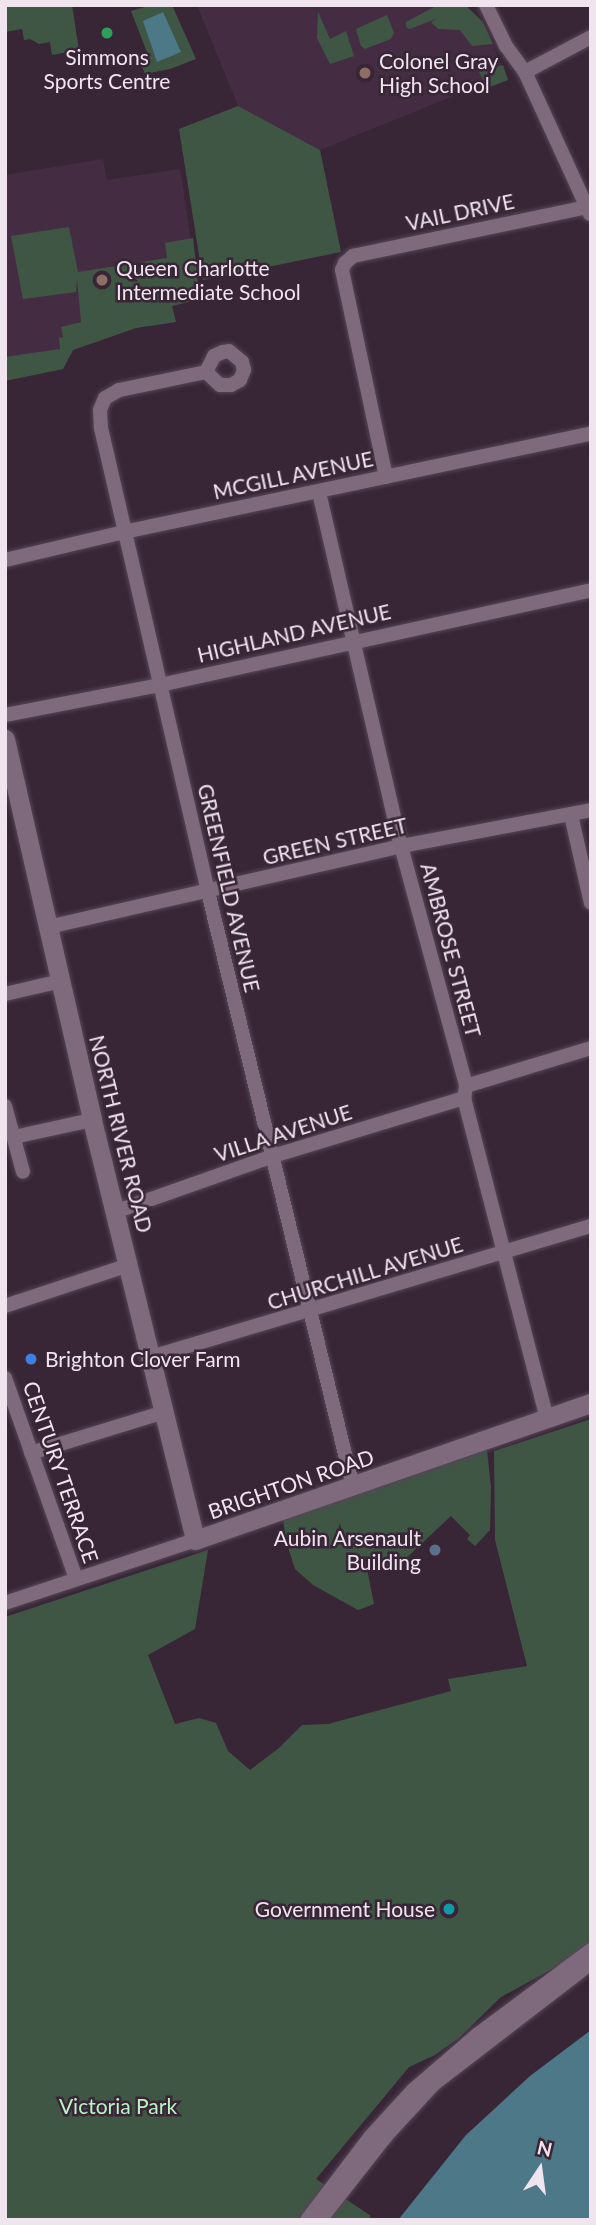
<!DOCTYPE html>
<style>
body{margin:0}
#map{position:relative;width:596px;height:2225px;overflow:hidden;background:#382637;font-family:Lato,sans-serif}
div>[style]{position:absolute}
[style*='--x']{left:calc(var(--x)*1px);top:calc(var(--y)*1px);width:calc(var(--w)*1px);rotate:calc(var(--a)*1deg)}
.built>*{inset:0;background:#442d43}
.green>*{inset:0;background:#405645}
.water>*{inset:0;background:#4c7887}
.roads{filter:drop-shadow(0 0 2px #554654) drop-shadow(0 0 2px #554654)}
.street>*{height:14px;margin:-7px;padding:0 7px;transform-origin:7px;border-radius:7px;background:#7f6a7d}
.secondary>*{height:19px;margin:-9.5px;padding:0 9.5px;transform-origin:9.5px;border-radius:9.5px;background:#7f6a7d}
.dots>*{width:19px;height:19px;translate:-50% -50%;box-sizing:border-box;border:4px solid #382637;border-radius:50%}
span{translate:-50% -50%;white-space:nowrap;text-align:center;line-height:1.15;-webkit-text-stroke:5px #382637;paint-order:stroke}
.poi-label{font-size:21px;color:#f0e4ef}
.left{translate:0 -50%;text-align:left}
.right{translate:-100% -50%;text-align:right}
.street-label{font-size:21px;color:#f0e4ef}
.park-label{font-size:21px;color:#b9f2c5}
.frame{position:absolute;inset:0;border:7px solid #f0e4ef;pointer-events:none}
.north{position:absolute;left:505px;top:2134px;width:70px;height:70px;-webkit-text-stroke:5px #382637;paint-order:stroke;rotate:13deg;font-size:19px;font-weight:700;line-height:28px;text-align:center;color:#f0e4ef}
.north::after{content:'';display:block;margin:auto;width:24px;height:32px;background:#f0e4ef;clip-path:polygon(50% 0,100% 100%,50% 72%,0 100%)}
</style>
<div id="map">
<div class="built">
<div style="clip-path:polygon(197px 5px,465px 5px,483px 22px,508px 80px,487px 88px,483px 84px,320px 150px,238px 106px)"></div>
<div style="clip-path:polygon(103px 159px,107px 180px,180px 169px,200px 299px,172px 306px,176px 322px,136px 328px,73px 350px,63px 369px,5px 381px,5px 175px)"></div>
</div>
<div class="green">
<div style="clip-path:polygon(5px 5px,72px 5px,79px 50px,52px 55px,50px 42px,39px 44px,30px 39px,24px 40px,22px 29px,5px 32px)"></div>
<div style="clip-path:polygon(152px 5px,172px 5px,196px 59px,170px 69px,145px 74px,141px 64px,150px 60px,131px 11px)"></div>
<div style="clip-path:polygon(438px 5px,465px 5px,483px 22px,493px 44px,472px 46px,460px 30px,438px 29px,431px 22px,438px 18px,410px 29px,406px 27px,406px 22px)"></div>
<div style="clip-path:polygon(318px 12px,330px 39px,346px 31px,354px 56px,330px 64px,317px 38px)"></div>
<div style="clip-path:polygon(387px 15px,394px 33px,391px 39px,365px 49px,361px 46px,356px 29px)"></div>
<div style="clip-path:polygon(503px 65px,508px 80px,487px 88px,479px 72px)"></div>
<div style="clip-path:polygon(238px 106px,320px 150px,341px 252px,203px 280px,179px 129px)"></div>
<div style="clip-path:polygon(69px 227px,78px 272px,167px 258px,165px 243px,193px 238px,200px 299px,172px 306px,176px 322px,136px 328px,73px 350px,63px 369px,5px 381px,5px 357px,60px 349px,59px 338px,63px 337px,61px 327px,81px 322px,77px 278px,76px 292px,23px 299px,11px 236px)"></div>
<div style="clip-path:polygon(591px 1419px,591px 1942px,565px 1962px,501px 1997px,459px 2038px,435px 2055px,409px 2067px,316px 2179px,371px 2216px,368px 2220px,5px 2220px,5px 1617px,208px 1550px,195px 1629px,148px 1655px,175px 1724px,199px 1718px,216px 1723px,228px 1751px,250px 1770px,279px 1748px,302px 1725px,328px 1724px,451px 1691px,448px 1679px,527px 1666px,495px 1540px,494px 1451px)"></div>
<div style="clip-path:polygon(487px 1450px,491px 1488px,490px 1530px,475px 1546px,467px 1539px,470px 1535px,451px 1516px,400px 1564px,367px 1569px,374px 1604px,358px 1610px,313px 1585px,295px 1569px,286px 1541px,283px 1519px)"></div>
</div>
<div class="water">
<div style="clip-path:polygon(163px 12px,181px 52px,157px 62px,143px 21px)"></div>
<div style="clip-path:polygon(591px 2030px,591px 2220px,398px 2220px,466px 2135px,530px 2076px)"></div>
</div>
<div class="roads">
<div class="street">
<div style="--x:486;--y:5;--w:46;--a:64"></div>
<div style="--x:506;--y:46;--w:32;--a:54"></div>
<div style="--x:525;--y:72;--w:156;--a:65.4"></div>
<div style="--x:525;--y:72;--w:75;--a:-27.9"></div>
<div style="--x:206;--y:372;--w:18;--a:-63"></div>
<div style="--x:214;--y:356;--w:10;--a:-24"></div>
<div style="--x:223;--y:352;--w:6;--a:-9"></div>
<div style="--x:229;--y:351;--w:17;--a:40"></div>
<div style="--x:242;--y:362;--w:8;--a:76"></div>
<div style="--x:244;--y:370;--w:11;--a:112"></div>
<div style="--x:240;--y:380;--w:10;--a:151"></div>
<div style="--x:231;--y:385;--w:11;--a:180"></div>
<div style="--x:220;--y:385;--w:19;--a:-137"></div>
<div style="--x:206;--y:372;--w:89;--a:168.3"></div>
<div style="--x:119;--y:390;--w:16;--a:150"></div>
<div style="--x:105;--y:398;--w:13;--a:113"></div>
<div style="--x:100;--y:410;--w:18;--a:87"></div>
<div style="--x:101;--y:428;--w:476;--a:77"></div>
<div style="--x:208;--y:892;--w:612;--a:76.3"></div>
<div style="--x:386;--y:477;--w:212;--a:-102"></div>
<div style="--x:342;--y:270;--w:8;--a:-67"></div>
<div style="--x:345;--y:263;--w:11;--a:-41"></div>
<div style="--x:353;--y:256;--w:239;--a:-11.8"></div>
<div style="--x:319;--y:492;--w:363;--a:77"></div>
<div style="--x:401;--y:846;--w:249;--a:74.8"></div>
<div style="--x:466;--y:1086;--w:12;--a:99"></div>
<div style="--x:464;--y:1098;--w:331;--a:75.5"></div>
<div style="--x:5;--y:560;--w:122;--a:-13.2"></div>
<div style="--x:124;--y:532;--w:477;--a:-11.9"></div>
<div style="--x:5;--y:715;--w:158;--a:-11"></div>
<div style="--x:160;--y:685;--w:441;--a:-12.4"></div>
<div style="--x:571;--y:815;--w:90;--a:77.2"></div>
<div style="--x:48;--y:927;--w:362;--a:-12.9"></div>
<div style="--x:401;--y:846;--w:193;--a:-10.7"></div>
<div style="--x:5;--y:994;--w:57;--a:-13.1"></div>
<div style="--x:466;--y:1086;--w:131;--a:-16.9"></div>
<div style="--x:5;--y:1106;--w:68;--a:74.7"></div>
<div style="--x:14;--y:1137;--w:80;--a:-12.3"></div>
<div style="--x:117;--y:1211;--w:165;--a:-19.4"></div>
<div style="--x:273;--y:1156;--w:200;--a:-16.9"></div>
<div style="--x:5;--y:1306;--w:131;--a:-18.3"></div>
<div style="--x:151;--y:1357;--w:459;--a:-16.6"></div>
<div style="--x:5;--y:1378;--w:213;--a:70.5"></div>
<div style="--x:31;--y:1453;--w:139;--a:-17.1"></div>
<div style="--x:5;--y:1603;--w:200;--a:-18.3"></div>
<div style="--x:307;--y:2220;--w:104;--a:-52.8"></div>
<div style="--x:370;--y:2137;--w:64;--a:-47.5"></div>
<div style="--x:413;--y:2090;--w:86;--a:-40.7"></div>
<div style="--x:478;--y:2034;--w:141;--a:-36.6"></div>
<div style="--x:320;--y:2220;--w:107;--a:-51.8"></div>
<div style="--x:386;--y:2136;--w:71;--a:-47.3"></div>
<div style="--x:434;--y:2084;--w:198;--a:-37.6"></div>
</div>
<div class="secondary">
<div style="--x:5;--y:739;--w:391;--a:77.1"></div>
<div style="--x:92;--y:1120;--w:432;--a:76.2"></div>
<div style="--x:195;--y:1540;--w:419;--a:-19.1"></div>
</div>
</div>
<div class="dots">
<div style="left:107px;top:33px;background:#2e9e5b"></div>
<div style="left:365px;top:73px;background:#8d6e63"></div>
<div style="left:102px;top:280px;background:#8d6e63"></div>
<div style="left:31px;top:1359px;background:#3f7fe0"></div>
<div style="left:435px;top:1550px;background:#5c6f8a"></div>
<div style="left:449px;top:1909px;background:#0f9aa8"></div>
</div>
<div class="poi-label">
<span style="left:107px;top:69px">Simmons<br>Sports Centre</span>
<span class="left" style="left:379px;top:73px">Colonel Gray<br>High School</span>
<span class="left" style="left:116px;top:280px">Queen Charlotte<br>Intermediate School</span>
<span class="left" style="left:45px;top:1359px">Brighton Clover Farm</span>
<span class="right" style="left:421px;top:1550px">Aubin Arsenault<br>Building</span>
<span class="right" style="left:435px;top:1909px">Government House</span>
</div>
<div class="street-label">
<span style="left:460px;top:212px;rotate:-12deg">VAIL DRIVE</span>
<span style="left:293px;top:475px;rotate:-12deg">MCGILL AVENUE</span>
<span style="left:294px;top:633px;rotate:-13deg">HIGHLAND AVENUE</span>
<span style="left:335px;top:841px;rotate:-13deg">GREEN STREET</span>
<span style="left:229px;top:888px;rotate:77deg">GREENFIELD AVENUE</span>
<span style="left:451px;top:950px;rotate:75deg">AMBROSE STREET</span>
<span style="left:283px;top:1133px;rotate:-18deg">VILLA AVENUE</span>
<span style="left:121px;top:1134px;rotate:76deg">NORTH RIVER ROAD</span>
<span style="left:365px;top:1273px;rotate:-17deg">CHURCHILL AVENUE</span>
<span style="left:61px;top:1472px;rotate:71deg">CENTURY TERRACE</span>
<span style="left:291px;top:1484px;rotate:-19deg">BRIGHTON ROAD</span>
</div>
<div class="park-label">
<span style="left:118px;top:2106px">Victoria Park</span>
</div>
<div class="frame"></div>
<div class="north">N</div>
</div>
